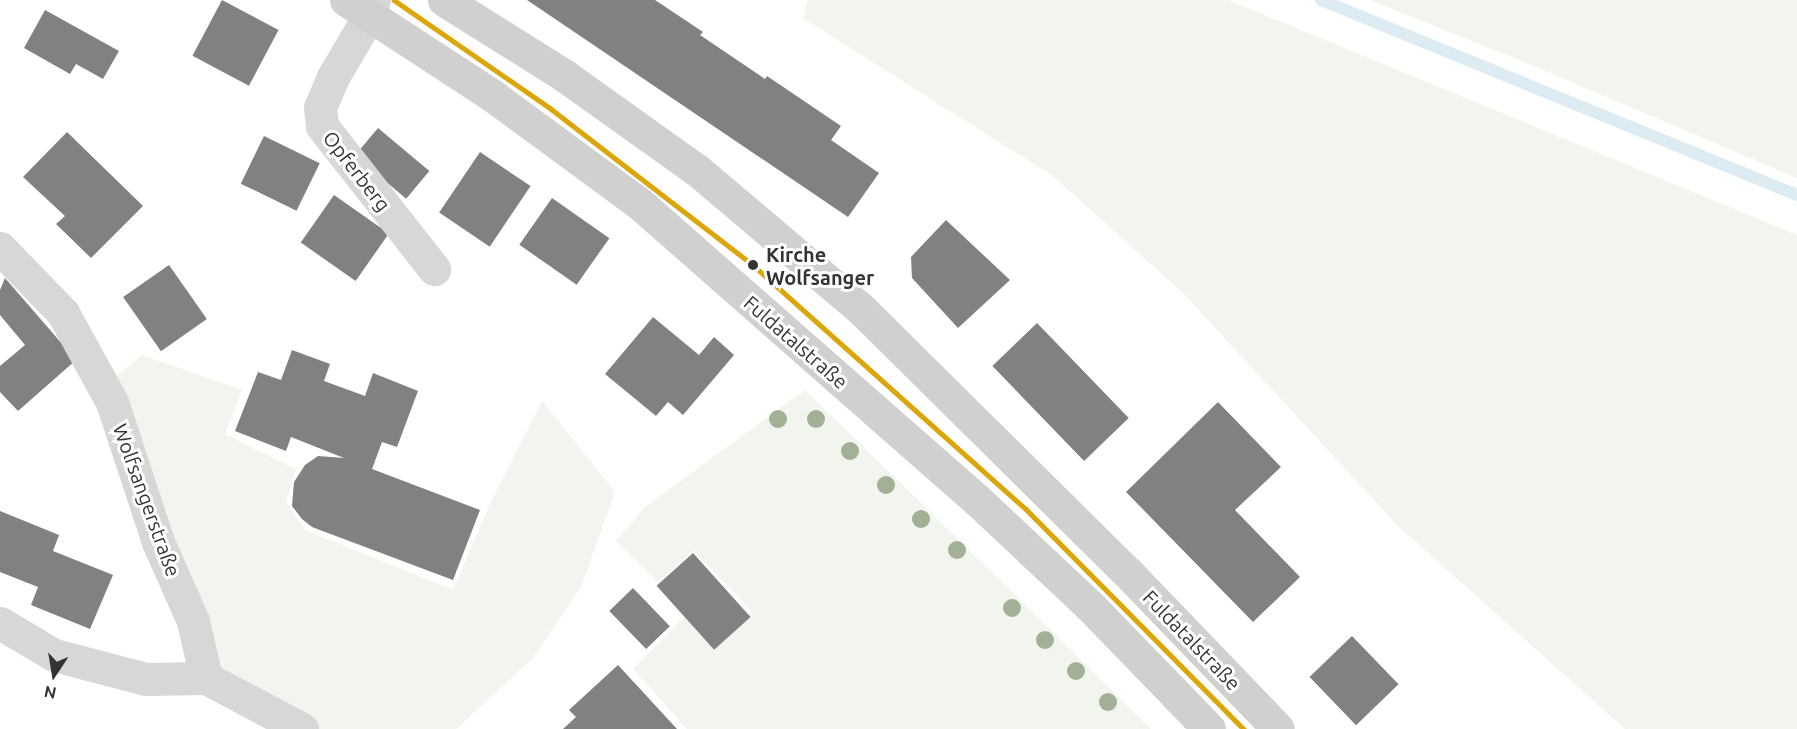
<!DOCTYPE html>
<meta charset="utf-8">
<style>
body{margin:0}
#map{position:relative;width:1797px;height:729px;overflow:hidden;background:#fff;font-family:Ubuntu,sans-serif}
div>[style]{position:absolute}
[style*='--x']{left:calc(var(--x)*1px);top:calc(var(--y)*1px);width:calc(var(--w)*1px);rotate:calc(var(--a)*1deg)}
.green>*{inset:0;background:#f1f5ed}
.stream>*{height:12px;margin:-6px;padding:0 6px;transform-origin:6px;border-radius:6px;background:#ddebf3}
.building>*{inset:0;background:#818181;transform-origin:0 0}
.street>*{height:33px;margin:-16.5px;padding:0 16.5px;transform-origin:16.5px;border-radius:16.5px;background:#d7d7d7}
.secondary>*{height:33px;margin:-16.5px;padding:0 16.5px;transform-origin:16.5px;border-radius:16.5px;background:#d0d0d0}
.tram-1>*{height:4.5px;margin:-2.25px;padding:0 2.25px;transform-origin:2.25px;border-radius:2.25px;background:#dda608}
.trees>*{width:18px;height:18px;margin:-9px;border-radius:50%;background:#a2b095}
.dots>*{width:16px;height:16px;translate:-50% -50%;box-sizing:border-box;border:3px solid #fff;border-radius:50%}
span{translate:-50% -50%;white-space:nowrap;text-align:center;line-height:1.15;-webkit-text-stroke:6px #fff;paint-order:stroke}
.street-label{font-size:20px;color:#333}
.stop-label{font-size:20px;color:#333;font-weight:700}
.left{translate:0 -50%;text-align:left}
.north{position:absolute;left:24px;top:645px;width:60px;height:60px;-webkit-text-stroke:4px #fff;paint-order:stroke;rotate:192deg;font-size:16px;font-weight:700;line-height:24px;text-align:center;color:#333}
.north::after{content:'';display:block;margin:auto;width:21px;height:27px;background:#333;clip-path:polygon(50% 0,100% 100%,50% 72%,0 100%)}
</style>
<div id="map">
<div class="green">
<div style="clip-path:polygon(808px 0,1228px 0,1797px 235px,1797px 729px,1625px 729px,1397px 525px,1183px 293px,1053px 176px,803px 18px)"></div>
<div style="clip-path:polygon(1370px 0,1797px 0,1797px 178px,1522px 61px)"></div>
<div style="clip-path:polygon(142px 355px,242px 390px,225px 434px,296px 469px,286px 502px,305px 530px,453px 590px,488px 508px,542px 401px,615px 492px,581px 587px,533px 658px,456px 729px,302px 729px,206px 678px,104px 386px)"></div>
<div style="clip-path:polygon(805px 390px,998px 578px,1151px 729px,687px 729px,633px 669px,687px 614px,717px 645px,752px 612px,693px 550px,658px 582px,616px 541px,645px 507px)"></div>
</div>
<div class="stream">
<div style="--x:1321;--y:0;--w:514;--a:22.28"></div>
</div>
<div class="building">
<div style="left:222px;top:0;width:64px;height:63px;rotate:28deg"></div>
<div style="clip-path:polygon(527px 0,655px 0,703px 32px,700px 35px,765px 79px,767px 76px,841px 126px,831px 140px,879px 173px,848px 217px)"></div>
<div style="clip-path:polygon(45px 10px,119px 51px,103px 79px,76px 64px,70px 74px,24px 48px)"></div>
<div style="left:378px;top:128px;width:67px;height:36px;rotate:40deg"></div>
<div style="clip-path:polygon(67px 132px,143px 206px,91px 258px,56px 224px,65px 216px,23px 177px)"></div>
<div style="left:264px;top:136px;width:62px;height:53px;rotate:26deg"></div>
<div style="left:480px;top:152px;width:61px;height:73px;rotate:34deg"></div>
<div style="left:334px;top:195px;width:67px;height:58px;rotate:35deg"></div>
<div style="left:552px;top:198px;width:70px;height:57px;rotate:35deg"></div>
<div style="clip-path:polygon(946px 220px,1010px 280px,958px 328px,912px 278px,911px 257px)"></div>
<div style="left:169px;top:265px;width:66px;height:56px;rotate:55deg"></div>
<div style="clip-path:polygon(5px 278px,76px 360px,18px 411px,0 392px,0 366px,25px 345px,0 315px,0 290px)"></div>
<div style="clip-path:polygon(653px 317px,699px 355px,714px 337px,734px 355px,683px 415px,668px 402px,656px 416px,605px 374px)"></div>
<div style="left:1037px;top:323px;width:132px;height:62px;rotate:46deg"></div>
<div style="clip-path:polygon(292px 350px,330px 364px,324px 381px,365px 396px,373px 373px,418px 391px,397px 447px,382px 442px,372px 469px,480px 510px,453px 580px,312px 527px,302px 519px,292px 506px,294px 482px,305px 465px,318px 456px,344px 458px,291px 437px,286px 451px,235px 431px,258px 372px,281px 380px)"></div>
<div style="clip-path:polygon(1218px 402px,1281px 467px,1235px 510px,1300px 577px,1253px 622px,1126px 492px)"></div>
<div style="clip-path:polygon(0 511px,59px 535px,53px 551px,113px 575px,90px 629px,31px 605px,38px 587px,0 572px)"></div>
<div style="left:693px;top:553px;width:86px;height:49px;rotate:48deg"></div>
<div style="left:633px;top:588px;width:53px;height:33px;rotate:46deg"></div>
<div style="left:1352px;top:636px;width:67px;height:59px;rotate:46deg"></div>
<div style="clip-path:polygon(618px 665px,677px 729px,563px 729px,576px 717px,569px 710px)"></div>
</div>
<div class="street">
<div style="--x:374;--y:0;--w:15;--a:106"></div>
<div style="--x:370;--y:14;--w:73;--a:120.4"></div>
<div style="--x:333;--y:77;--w:33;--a:113"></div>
<div style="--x:320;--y:107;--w:19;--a:84"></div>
<div style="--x:322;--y:126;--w:182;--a:51.9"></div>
<div style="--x:0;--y:248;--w:91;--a:45.9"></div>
<div style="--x:63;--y:313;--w:102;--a:61.2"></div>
<div style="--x:112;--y:402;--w:147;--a:71.8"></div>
<div style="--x:158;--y:542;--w:86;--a:66.1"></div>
<div style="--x:193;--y:621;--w:58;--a:77.2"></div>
<div style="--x:206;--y:678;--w:109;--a:28"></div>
<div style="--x:0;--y:623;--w:63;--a:30.7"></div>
<div style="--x:54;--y:655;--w:95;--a:14.6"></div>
<div style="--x:146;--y:679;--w:60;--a:-1"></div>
</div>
<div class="secondary">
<div style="--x:346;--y:0;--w:176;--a:33.1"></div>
<div style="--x:493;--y:96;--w:182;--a:36.3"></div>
<div style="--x:640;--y:204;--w:447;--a:41.3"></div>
<div style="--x:976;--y:499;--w:156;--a:43.2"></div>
<div style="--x:1090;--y:606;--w:171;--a:45.9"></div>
<div style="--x:444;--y:0;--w:143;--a:32.1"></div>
<div style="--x:565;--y:76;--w:162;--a:35.5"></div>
<div style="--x:697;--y:170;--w:214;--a:40.3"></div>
<div style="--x:860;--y:308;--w:377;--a:44.7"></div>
<div style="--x:1128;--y:573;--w:216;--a:46.1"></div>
</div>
<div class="tram-1">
<div style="--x:394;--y:0;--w:190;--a:34.7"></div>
<div style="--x:550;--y:108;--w:257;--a:37.7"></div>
<div style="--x:753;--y:265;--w:366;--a:41.8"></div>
<div style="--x:1026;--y:509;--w:310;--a:45.3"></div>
</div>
<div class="trees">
<div style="left:778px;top:419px"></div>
<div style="left:816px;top:419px"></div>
<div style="left:850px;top:451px"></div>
<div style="left:886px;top:485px"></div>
<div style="left:921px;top:519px"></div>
<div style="left:957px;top:550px"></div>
<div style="left:1012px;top:608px"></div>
<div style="left:1045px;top:640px"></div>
<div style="left:1076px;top:671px"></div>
<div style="left:1108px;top:702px"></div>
</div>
<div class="dots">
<div style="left:753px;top:265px;background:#333"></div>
</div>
<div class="street-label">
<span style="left:357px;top:171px;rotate:52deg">Opferberg</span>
<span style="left:796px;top:342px;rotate:41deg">Fuldatalstraße</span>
<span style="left:147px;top:500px;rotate:70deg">Wolfsangerstraße</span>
<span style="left:1192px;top:640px;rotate:46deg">Fuldatalstraße</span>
</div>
<div class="stop-label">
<span class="left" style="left:766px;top:266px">Kirche<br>Wolfsanger</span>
</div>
<div class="north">N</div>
</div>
